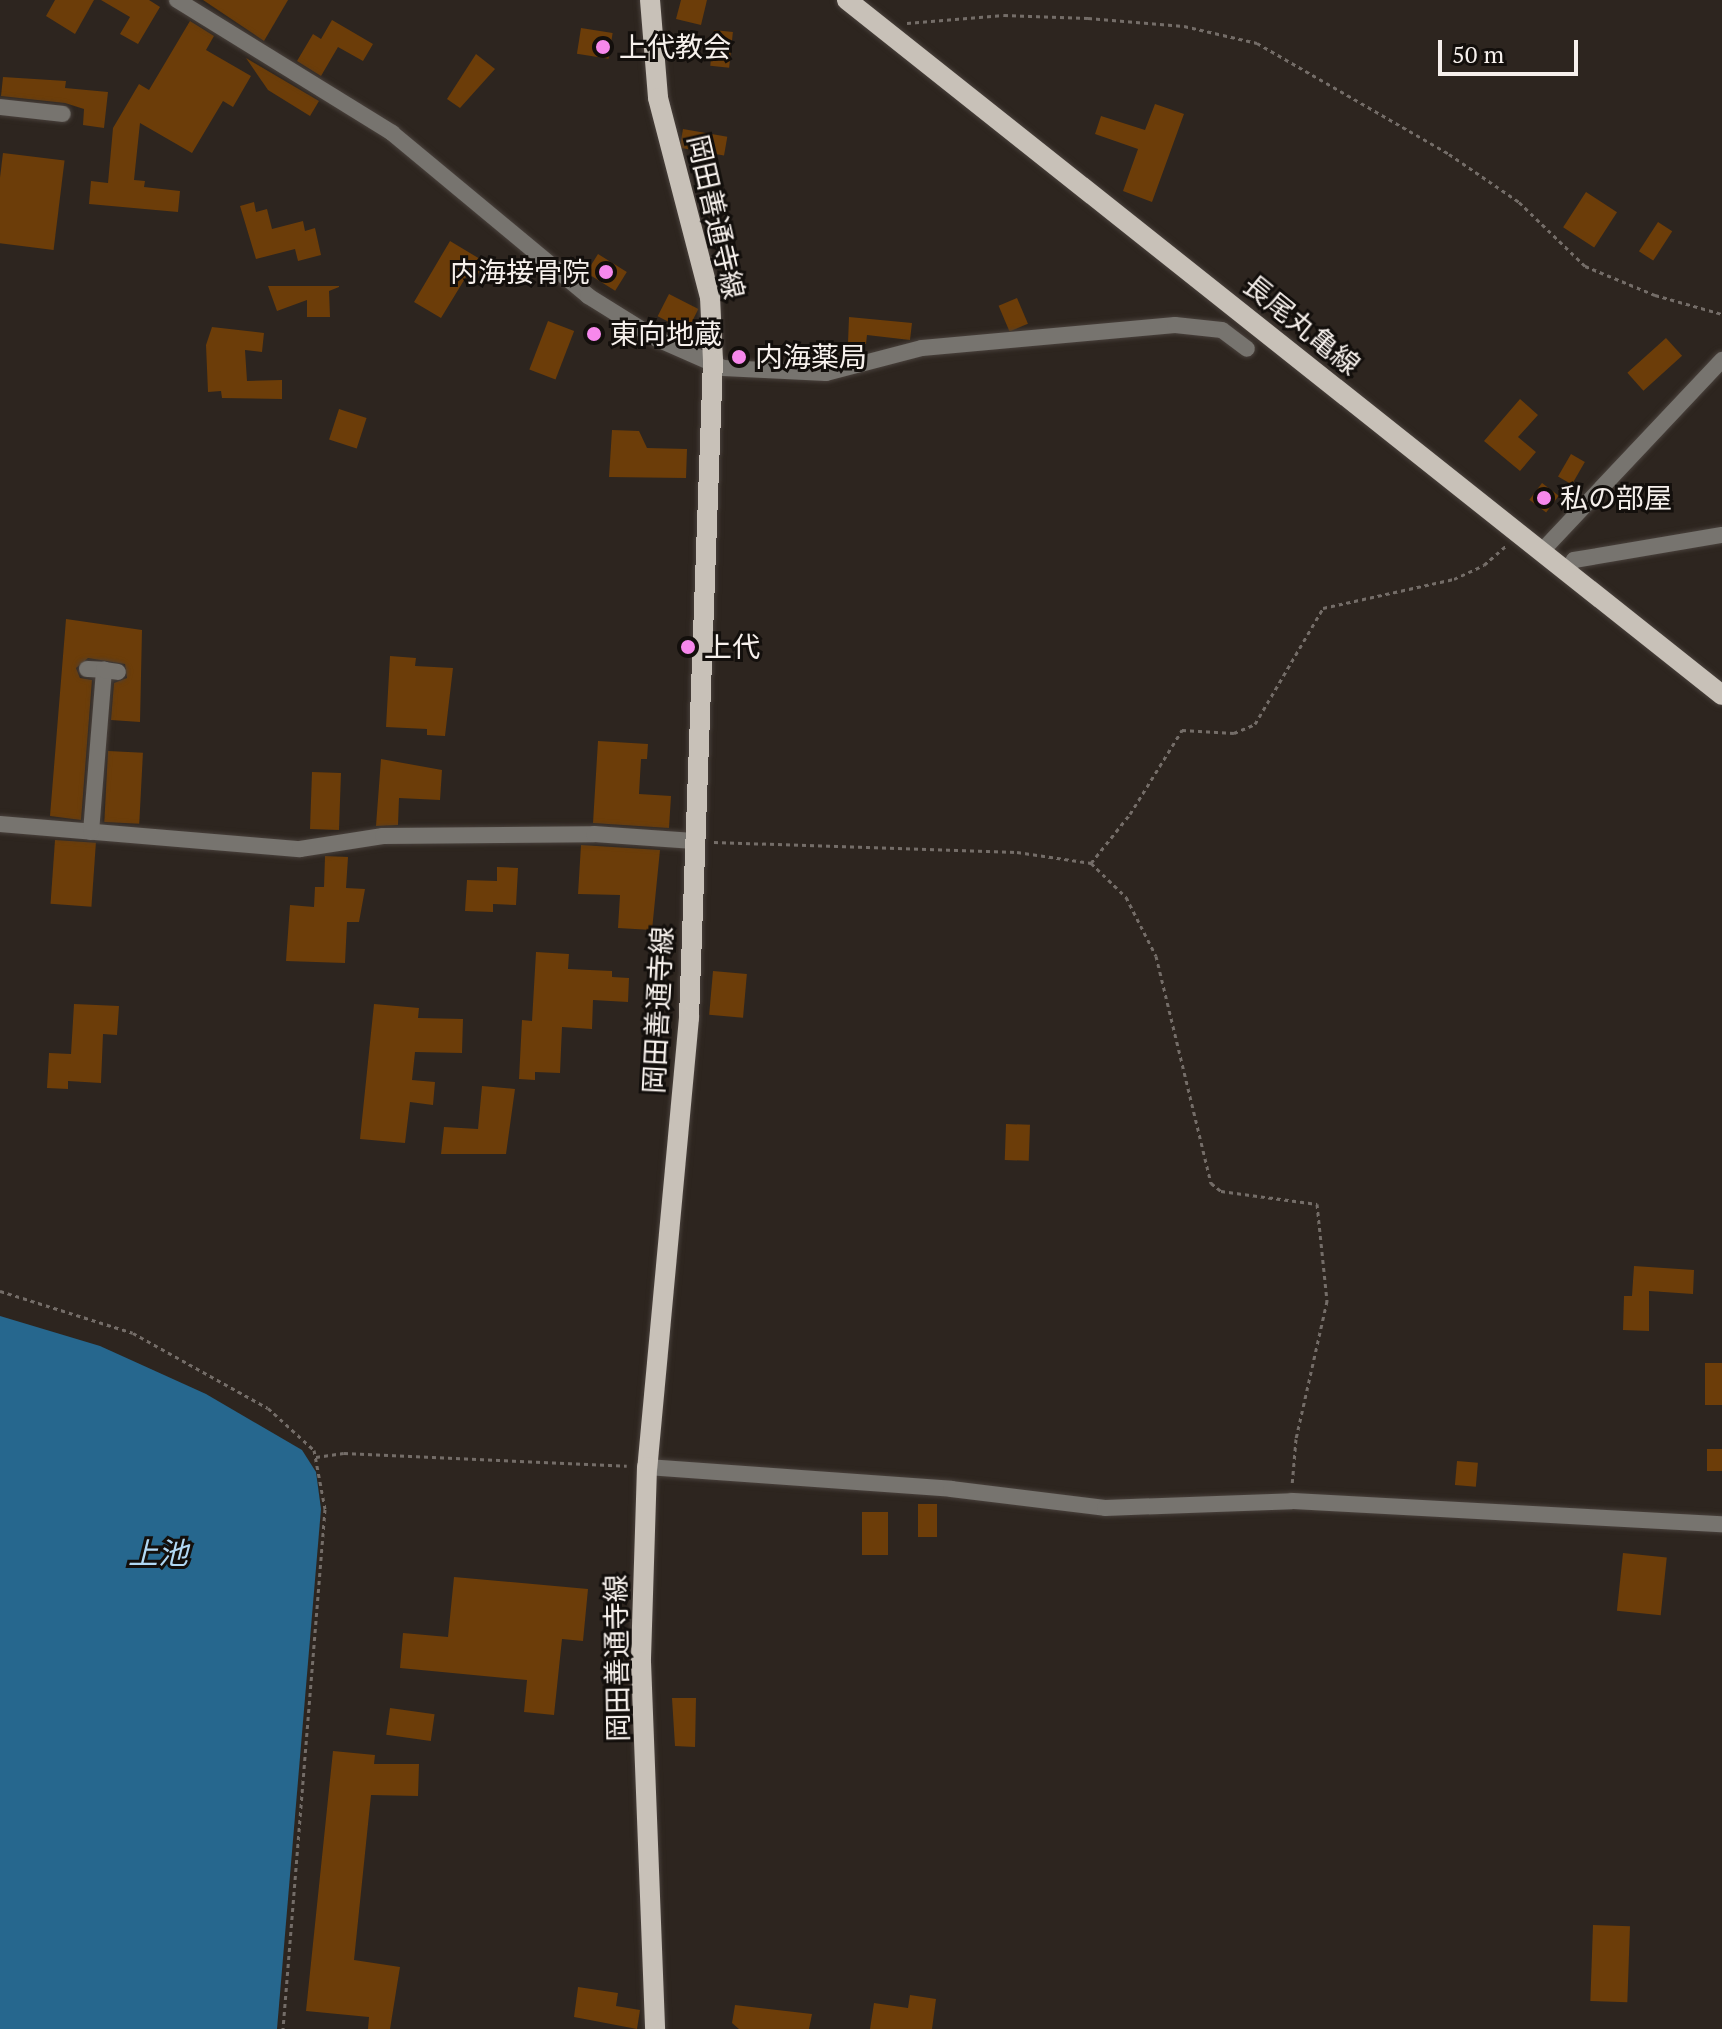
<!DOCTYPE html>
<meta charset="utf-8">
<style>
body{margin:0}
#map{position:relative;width:1722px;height:2029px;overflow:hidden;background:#2d251f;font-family:"PT Serif","Noto Sans JP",serif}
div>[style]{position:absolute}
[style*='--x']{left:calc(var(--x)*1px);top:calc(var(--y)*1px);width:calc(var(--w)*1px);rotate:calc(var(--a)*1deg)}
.water>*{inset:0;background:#26678e}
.building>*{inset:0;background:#6c3d09;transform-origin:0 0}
.path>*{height:3px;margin-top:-1.5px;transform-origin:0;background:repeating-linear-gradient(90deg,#746d68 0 4px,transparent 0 8px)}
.roads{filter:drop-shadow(0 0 2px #49413c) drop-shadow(0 0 2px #49413c)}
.minor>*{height:16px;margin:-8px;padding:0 8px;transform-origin:8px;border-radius:8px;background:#77746f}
.primary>*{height:20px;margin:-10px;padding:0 10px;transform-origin:10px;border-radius:10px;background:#c8c1b8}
.dots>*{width:22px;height:22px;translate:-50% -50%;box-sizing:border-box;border:4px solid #130f0c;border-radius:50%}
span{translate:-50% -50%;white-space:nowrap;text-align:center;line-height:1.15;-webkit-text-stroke:6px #130f0c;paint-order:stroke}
.poi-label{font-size:28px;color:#f6f0ec}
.left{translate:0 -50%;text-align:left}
.right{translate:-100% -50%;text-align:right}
.street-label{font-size:28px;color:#f6f0ec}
.water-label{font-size:30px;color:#b1d8f4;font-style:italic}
.scale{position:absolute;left:1438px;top:40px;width:140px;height:36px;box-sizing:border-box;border:4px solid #f6f0ec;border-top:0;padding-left:10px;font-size:24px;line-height:28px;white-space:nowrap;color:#f6f0ec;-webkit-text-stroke:6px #130f0c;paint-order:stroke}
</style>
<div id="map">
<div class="water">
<div style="clip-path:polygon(0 1316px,100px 1346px,206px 1394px,302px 1450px,316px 1472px,321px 1509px,277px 2029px,0 2029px)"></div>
</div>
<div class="building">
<div style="clip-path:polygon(55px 0,94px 0,75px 34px,46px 16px)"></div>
<div style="clip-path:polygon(101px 0,149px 0,160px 7px,138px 44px,120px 34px,130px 17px)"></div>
<div style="clip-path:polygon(203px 0,288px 0,264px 41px)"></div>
<div style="clip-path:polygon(681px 0,707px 0,701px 25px,676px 19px)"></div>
<div style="clip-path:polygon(332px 20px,373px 44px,363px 61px,338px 47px,321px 76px,297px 61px,313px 34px,321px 39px)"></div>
<div style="clip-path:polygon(190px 21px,214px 36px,206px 50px,251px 76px,233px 107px,223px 101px,192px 153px,140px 123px,134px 180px,145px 181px,144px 187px,180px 191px,178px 212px,89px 204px,91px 181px,108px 183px,113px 128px,139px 84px,149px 90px)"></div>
<div style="left:581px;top:28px;width:32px;height:26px;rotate:9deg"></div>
<div style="left:714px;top:30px;width:19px;height:36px;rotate:6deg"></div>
<div style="clip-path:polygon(476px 54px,495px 69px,460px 108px,447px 99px)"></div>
<div style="clip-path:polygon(246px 58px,319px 101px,310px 116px,268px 90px)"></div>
<div style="clip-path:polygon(3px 77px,66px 81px,65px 88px,108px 92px,104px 128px,83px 125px,84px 109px,65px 103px,1px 96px)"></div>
<div style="clip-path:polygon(1155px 104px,1184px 114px,1152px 202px,1123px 191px,1138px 149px,1095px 134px,1101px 116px,1145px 130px)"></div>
<div style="left:683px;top:129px;width:45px;height:19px;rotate:10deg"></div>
<div style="left:3px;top:153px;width:62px;height:90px;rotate:7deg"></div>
<div style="left:1586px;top:192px;width:37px;height:42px;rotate:33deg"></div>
<div style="clip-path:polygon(254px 202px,256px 212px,267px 209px,272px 229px,303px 221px,305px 231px,315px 228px,321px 255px,298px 261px,295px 249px,256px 259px,240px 206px)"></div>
<div style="left:1658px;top:222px;width:17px;height:35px;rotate:33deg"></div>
<div style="clip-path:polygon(450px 241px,485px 262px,477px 276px,469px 272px,441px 318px,414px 302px)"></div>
<div style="left:598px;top:254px;width:34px;height:22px;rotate:32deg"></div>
<div style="clip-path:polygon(268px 286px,339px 286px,339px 287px,329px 291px,330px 317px,307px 317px,307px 300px,277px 311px)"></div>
<div style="left:669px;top:294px;width:33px;height:25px;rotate:27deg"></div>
<div style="left:1017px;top:298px;width:28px;height:20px;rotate:67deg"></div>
<div style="clip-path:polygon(849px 317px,912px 323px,910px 340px,867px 335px,866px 344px,848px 343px)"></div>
<div style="left:548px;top:321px;width:28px;height:52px;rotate:21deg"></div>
<div style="clip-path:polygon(212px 327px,264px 333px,262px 352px,245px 350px,247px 381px,282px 380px,282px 399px,222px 398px,221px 391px,208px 392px,206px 345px)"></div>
<div style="left:1666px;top:338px;width:24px;height:52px;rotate:48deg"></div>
<div style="clip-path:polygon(1520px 399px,1538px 415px,1518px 437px,1536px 452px,1520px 471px,1484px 441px)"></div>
<div style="left:339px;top:409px;width:29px;height:32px;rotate:18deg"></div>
<div style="clip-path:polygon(612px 430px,639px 431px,647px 448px,687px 449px,686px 478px,609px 477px)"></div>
<div style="left:1571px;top:454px;width:16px;height:26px;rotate:30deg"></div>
<div style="left:1542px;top:483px;width:21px;height:21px;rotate:37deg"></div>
<div style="clip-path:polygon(66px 619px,142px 630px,140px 722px,111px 720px,114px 683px,127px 678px,125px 664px,88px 658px,76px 668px,80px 678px,92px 680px,81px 820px,50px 816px)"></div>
<div style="clip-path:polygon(390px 656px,416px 658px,415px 666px,453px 668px,445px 736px,427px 735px,427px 729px,386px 727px)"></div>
<div style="clip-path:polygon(598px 741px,648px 744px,647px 759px,641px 759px,639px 794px,671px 796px,669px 828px,593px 823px)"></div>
<div style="left:108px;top:751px;width:35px;height:71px;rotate:3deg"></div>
<div style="clip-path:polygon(381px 759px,442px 770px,440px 800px,399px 798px,398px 825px,376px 826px)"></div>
<div style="left:312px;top:772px;width:29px;height:57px;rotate:2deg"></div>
<div style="left:55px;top:840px;width:41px;height:64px;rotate:4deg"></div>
<div style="clip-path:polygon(581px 845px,660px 850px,652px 930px,618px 928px,620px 895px,578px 894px)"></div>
<div style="clip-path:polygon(325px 856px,348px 857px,346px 888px,365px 889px,359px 922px,347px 922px,345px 963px,286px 961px,290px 905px,314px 907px,315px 887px,324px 887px)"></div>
<div style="clip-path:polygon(497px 867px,518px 868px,516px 905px,493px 904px,493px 912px,465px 911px,467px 880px,497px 881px)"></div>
<div style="clip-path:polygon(536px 952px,569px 954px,568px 969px,612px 971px,612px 977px,629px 978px,628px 1002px,593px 1000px,592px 1029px,562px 1027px,560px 1073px,535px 1072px,535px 1080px,519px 1079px,522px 1020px,532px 1021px)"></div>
<div style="left:713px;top:971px;width:34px;height:44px;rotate:5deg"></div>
<div style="clip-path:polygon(74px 1004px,119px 1006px,117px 1035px,103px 1034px,101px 1083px,68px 1081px,68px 1089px,47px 1088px,49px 1053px,71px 1054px)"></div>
<div style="clip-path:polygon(374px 1004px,419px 1008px,418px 1018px,463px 1019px,462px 1053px,415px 1052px,412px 1080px,435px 1082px,433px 1105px,410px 1102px,405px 1143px,360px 1139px)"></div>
<div style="clip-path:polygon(482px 1086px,515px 1089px,506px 1154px,441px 1154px,444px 1127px,478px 1129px)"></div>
<div style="left:1006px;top:1124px;width:24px;height:36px;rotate:2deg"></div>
<div style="clip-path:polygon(1634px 1266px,1694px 1270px,1693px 1294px,1649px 1291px,1649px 1331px,1623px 1330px,1624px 1296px,1632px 1296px)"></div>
<div style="left:1722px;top:1363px;width:42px;height:17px;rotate:90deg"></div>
<div style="left:1722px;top:1449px;width:22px;height:15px;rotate:90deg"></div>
<div style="left:1457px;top:1461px;width:21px;height:24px;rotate:5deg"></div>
<div style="left:918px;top:1504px;width:19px;height:33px"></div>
<div style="left:862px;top:1512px;width:26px;height:43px"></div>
<div style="left:1623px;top:1553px;width:44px;height:58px;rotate:6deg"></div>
<div style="clip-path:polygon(454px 1577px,588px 1589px,583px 1641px,562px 1639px,554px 1715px,524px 1712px,527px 1680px,400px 1668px,403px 1633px,448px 1637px)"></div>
<div style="clip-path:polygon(672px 1698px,696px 1698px,695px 1747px,675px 1746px)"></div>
<div style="left:390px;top:1708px;width:45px;height:27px;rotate:8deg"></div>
<div style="clip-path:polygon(333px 1751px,375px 1755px,374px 1764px,419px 1764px,418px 1796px,371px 1795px,354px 1960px,400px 1967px,390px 2029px,368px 2029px,369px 2017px,306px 2011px)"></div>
<div style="left:1593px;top:1925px;width:37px;height:76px;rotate:2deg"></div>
<div style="clip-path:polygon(578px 1987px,618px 1993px,616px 2006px,640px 2010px,637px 2029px,574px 2017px)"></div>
<div style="clip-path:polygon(910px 1995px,936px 1999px,932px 2029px,870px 2029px,874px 2003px,908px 2008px)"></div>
<div style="clip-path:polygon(735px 2005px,812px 2014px,809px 2029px,739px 2029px,732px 2023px)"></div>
</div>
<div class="path">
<div style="--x:907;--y:23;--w:97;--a:-4.7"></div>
<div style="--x:1004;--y:15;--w:84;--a:2"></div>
<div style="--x:1088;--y:18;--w:96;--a:4.8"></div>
<div style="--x:1184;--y:26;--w:75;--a:13.1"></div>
<div style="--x:1257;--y:43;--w:222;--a:30"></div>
<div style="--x:1449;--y:154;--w:85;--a:34.4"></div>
<div style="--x:1519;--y:202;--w:92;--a:44.1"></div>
<div style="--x:1585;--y:266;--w:76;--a:22.5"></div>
<div style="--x:1655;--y:295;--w:70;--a:15.8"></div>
<div style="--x:714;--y:842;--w:303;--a:1.9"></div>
<div style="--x:1017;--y:852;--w:75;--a:8.5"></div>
<div style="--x:1091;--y:863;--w:49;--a:44.2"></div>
<div style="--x:1126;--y:897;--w:66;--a:63"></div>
<div style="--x:1156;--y:956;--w:234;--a:76.4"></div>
<div style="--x:1211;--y:1183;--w:13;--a:39"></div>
<div style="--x:1221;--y:1191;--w:97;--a:7.7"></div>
<div style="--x:1317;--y:1204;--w:98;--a:84.1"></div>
<div style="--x:1327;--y:1301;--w:141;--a:102.7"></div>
<div style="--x:1296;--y:1439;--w:47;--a:94.9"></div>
<div style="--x:1091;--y:863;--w:63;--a:-51.5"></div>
<div style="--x:1130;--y:814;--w:99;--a:-58.2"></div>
<div style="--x:1182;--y:730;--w:52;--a:3.3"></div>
<div style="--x:1234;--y:733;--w:23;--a:-23"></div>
<div style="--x:1255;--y:724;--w:134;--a:-59.6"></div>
<div style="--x:1323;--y:608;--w:134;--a:-12.5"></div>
<div style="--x:1454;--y:579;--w:33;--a:-25"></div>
<div style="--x:1484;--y:565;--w:29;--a:-41"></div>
<div style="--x:0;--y:1291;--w:139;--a:17.5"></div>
<div style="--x:133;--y:1333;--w:154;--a:29.1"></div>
<div style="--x:268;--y:1408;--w:62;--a:42.4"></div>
<div style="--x:314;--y:1450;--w:60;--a:79.4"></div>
<div style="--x:325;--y:1509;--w:522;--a:94.62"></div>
<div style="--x:316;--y:1457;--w:28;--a:-8"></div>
<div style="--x:344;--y:1453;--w:283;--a:2.6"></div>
</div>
<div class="roads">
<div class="minor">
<div style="--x:177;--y:0;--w:253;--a:31.7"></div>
<div style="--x:392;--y:133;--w:255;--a:39.7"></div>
<div style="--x:588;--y:296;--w:81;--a:31.9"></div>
<div style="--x:657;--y:339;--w:72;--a:23.7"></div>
<div style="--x:723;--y:368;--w:103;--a:2.8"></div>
<div style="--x:826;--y:373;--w:99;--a:-14.6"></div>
<div style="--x:922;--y:348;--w:254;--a:-5.2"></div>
<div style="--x:1175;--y:325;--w:47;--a:6.1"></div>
<div style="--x:1222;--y:330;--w:31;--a:37"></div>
<div style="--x:0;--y:107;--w:63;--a:6.3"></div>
<div style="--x:1541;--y:552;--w:264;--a:-46.7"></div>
<div style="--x:1565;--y:572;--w:15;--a:-53"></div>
<div style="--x:1574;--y:560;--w:150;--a:-9.6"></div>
<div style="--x:87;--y:669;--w:17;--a:3"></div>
<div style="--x:0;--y:824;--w:301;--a:4.8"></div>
<div style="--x:300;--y:849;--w:84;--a:-8.9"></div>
<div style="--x:383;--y:836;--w:211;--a:-0.5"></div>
<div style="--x:594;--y:834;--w:100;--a:4"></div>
<div style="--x:91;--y:832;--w:163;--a:-85.4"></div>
<div style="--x:104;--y:670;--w:14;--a:8"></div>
<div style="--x:647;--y:1467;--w:305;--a:4.1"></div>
<div style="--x:951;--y:1489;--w:155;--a:7"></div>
<div style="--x:1105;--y:1508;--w:187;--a:-2.1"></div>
<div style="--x:1292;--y:1501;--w:431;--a:3.1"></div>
</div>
<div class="primary">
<div style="--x:650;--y:0;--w:98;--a:85.3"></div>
<div style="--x:658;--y:98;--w:206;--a:75.4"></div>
<div style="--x:710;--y:297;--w:63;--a:87.3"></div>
<div style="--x:713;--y:360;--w:658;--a:92.09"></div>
<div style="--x:689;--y:1018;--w:451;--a:95.3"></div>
<div style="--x:647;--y:1467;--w:195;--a:91.8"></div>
<div style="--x:641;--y:1662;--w:367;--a:87.8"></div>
<div style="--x:847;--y:0;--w:1117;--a:38.46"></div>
</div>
</div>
<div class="dots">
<div style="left:603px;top:47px;background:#f788ec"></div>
<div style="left:606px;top:272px;background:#f788ec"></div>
<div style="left:594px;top:334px;background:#f788ec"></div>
<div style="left:739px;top:357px;background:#f788ec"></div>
<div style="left:1544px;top:498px;background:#f788ec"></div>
<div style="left:688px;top:647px;background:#f788ec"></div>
</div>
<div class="poi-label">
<span class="left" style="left:619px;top:47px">上代教会</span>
<span class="right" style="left:590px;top:272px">内海接骨院</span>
<span class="left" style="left:610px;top:334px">東向地蔵</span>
<span class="left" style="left:755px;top:357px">内海薬局</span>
<span class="left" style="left:1560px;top:498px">私の部屋</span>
<span class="left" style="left:704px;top:647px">上代</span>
</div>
<div class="street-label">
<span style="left:716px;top:217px;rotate:77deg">岡田善通寺線</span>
<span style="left:1302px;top:325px;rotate:39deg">長尾丸亀線</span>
<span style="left:658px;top:1010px;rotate:-87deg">岡田善通寺線</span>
<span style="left:617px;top:1658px;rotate:-91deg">岡田善通寺線</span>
</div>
<div class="water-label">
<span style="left:158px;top:1553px">上池</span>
</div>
<div class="scale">50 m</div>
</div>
